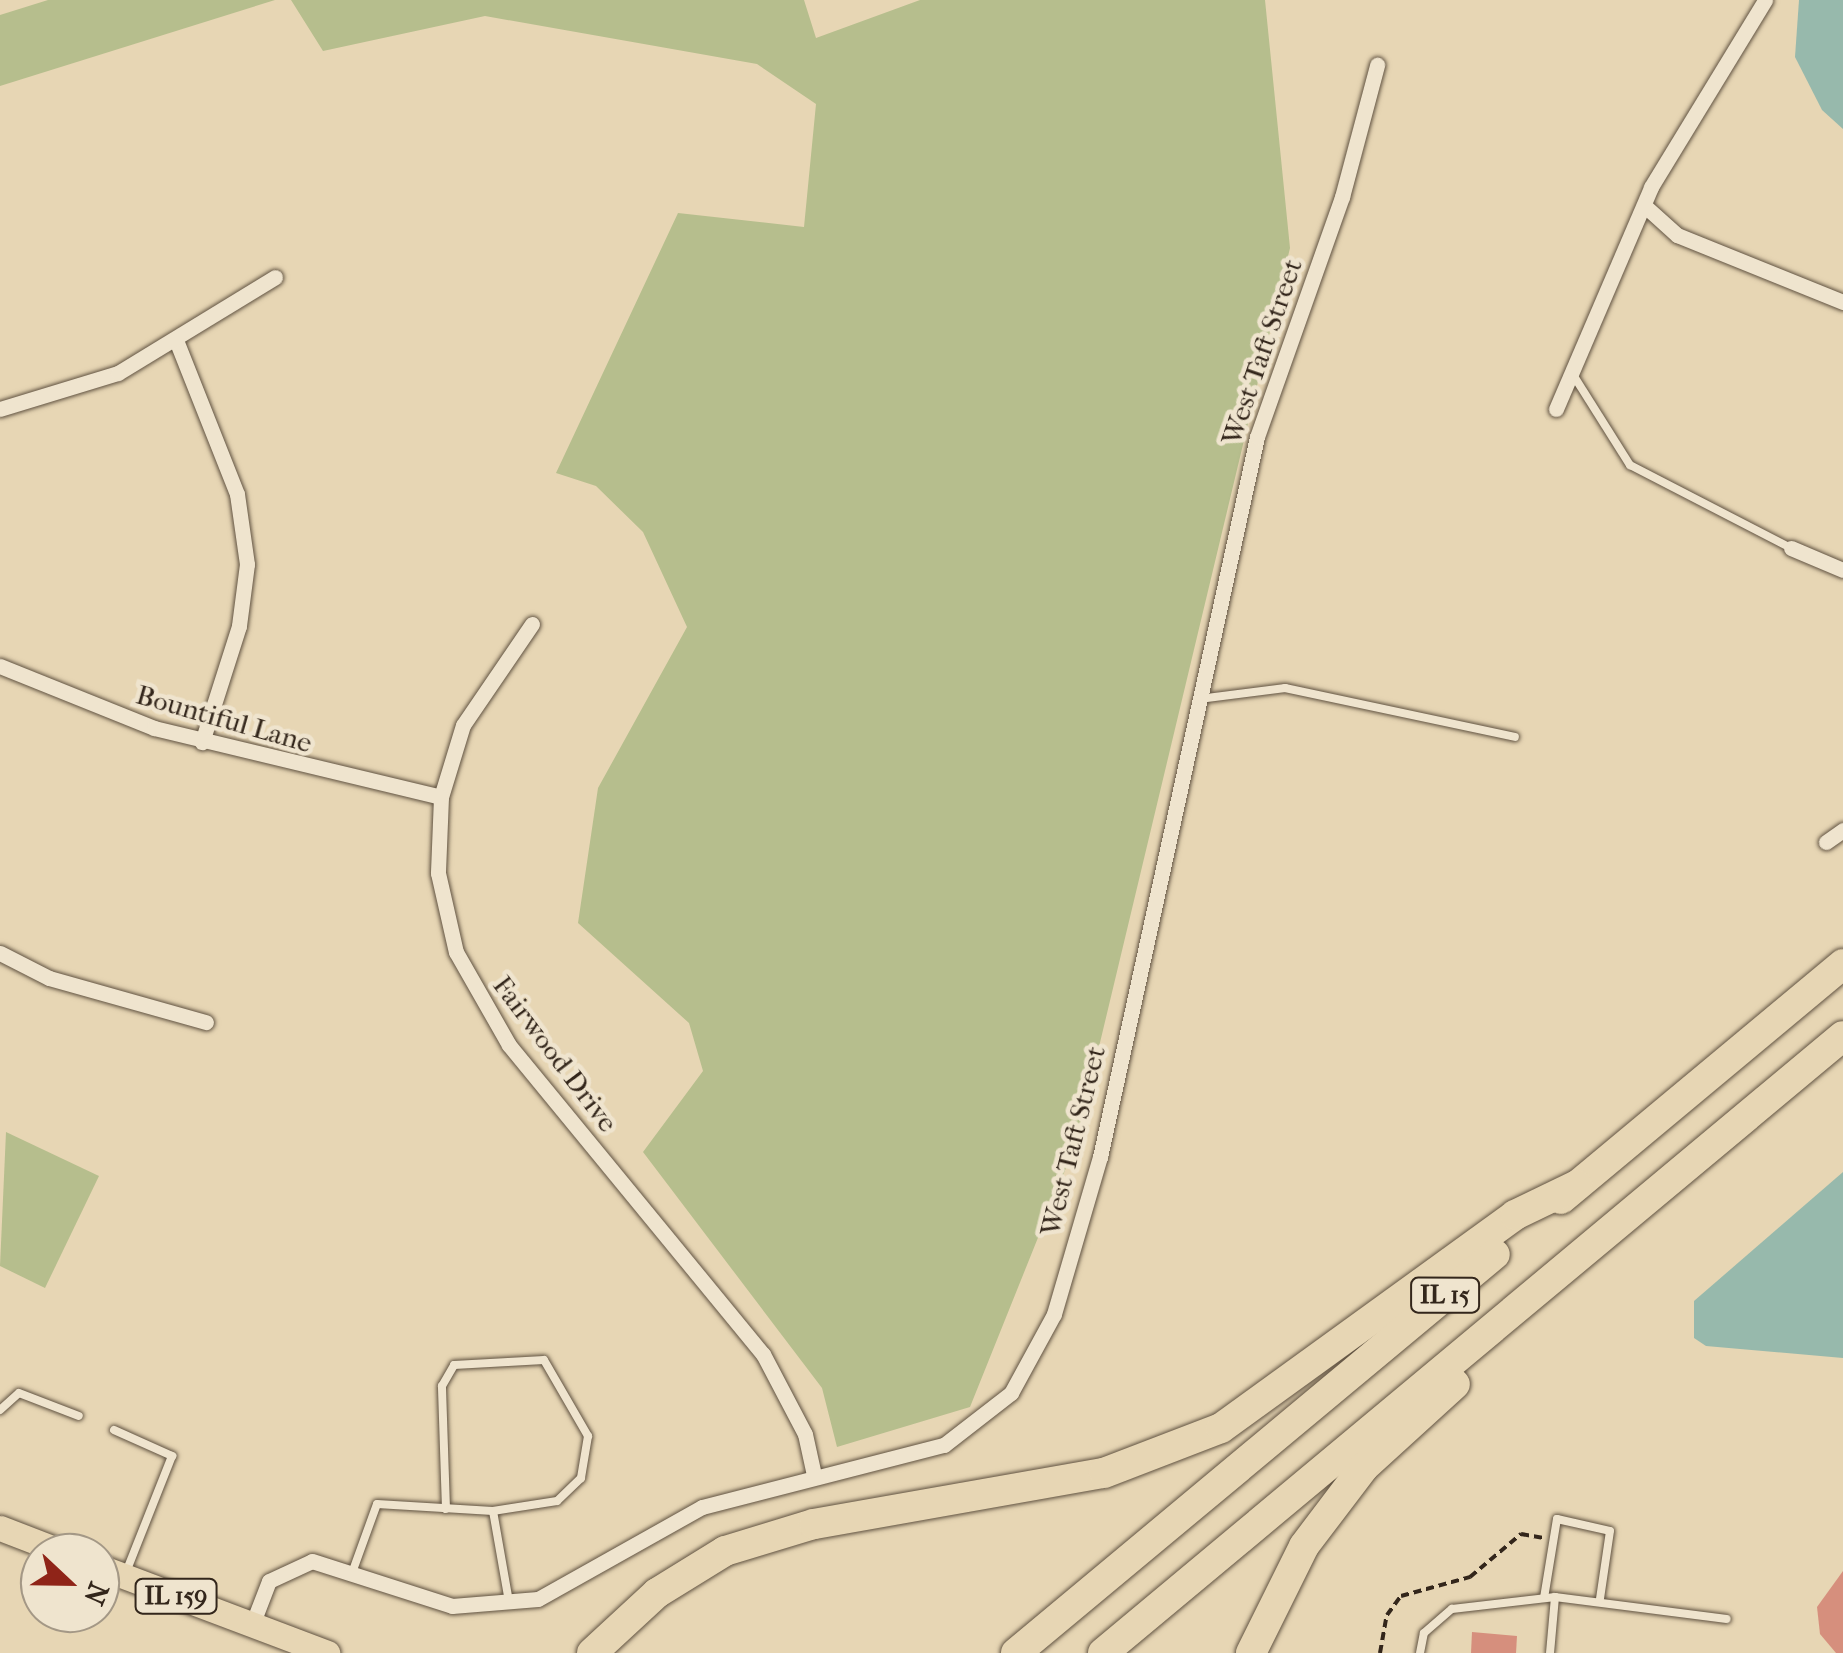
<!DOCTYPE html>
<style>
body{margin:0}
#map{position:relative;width:1843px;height:1653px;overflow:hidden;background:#e7d6b4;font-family:"IM FELL French Canon",serif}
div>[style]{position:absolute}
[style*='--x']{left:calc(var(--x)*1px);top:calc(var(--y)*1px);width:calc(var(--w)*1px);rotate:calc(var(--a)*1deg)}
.green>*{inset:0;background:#b6be8d}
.water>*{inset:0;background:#97b9ac}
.building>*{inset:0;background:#d68f7d}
.path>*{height:4px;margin-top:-2px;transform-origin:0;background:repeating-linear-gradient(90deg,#33261b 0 8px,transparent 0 13px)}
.roads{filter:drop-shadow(0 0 2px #605241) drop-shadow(0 0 2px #605241)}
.lane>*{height:8px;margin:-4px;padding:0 4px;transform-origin:4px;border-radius:4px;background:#efe4ce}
.street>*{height:15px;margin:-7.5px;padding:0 7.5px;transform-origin:7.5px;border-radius:7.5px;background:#efe4ce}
.primary>*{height:25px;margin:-12.5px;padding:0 12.5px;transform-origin:12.5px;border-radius:12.5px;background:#e7d6b4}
.highway>*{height:30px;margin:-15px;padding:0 15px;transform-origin:15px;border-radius:15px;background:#e7d6b4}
span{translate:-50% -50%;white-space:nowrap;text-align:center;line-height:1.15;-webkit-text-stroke:9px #efe4ce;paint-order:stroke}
.shield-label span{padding:2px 8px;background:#efe4ce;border:2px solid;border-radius:8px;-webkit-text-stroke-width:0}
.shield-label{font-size:25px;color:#33261b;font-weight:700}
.street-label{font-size:28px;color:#33261b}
.north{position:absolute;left:20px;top:1533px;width:100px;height:100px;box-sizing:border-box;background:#efe4ce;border:2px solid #a49886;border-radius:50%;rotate:112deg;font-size:28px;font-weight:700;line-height:40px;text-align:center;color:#33261b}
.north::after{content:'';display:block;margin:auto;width:35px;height:45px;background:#8f2418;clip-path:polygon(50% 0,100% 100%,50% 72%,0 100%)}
</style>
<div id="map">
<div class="green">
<div style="clip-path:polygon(48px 0,275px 0,0 86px,0 15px)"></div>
<div style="clip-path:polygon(291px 0,804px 0,816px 38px,920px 0,1265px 0,1290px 248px,1076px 1143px,970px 1407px,837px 1447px,822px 1388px,643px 1152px,703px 1071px,689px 1023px,578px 923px,598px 788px,687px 627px,643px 532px,596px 486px,556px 473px,678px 213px,804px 227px,816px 104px,757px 64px,485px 16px,323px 51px)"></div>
<div style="clip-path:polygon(6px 1132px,99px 1176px,45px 1288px,0 1266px)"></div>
</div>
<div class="water">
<div style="clip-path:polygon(1799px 0,1843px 0,1843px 129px,1822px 110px,1795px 57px)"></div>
<div style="clip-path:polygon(1843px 1172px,1843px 1358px,1706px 1346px,1694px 1338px,1694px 1301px)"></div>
</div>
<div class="building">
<div style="clip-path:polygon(1843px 1571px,1843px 1653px,1836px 1653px,1820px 1634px,1817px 1607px)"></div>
<div style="clip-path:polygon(1472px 1632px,1517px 1636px,1516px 1653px,1471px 1653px)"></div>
</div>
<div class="path">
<div style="--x:1380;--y:1653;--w:39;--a:-80"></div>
<div style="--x:1387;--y:1615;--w:24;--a:-54"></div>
<div style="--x:1401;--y:1596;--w:72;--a:-15.4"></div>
<div style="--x:1470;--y:1577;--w:67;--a:-40.1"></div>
<div style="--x:1521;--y:1534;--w:23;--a:10"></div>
</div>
<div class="roads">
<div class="lane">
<div style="--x:1572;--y:373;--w:109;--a:57.8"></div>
<div style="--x:1630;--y:465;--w:181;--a:27.3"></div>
<div style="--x:1199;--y:699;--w:87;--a:-7.3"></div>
<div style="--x:1285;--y:688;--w:235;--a:12"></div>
<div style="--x:0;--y:1410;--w:25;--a:-42"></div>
<div style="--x:19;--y:1393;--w:64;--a:21"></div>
<div style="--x:114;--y:1430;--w:64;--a:24.1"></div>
<div style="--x:172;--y:1456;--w:125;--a:111.6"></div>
<div style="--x:446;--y:1509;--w:123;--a:-91.9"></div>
<div style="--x:442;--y:1386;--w:24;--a:-60"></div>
<div style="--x:454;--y:1365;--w:90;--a:-3.2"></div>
<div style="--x:544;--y:1360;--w:88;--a:59.9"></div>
<div style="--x:588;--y:1436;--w:43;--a:99.5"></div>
<div style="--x:581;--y:1478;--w:33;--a:136"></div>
<div style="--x:557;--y:1501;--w:65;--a:171.1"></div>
<div style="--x:352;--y:1573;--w:73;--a:-70.1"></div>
<div style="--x:377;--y:1504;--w:116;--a:3.5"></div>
<div style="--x:493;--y:1511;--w:92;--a:80"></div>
<div style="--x:1555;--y:1597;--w:173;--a:7.3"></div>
<div style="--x:1544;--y:1598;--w:80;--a:-80.7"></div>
<div style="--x:1557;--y:1519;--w:54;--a:12.8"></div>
<div style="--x:1610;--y:1531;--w:69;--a:98.4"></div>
<div style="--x:1420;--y:1653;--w:20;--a:-79"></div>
<div style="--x:1424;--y:1633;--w:37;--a:-41"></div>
<div style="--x:1452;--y:1609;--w:104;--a:-6.6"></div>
<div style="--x:1555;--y:1597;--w:56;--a:95.1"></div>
</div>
<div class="street">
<div style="--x:1646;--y:207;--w:42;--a:42.1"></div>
<div style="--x:1677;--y:235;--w:179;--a:22"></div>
<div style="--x:176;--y:340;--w:166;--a:68.4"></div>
<div style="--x:237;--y:494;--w:71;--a:81.9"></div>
<div style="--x:247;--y:564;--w:63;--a:97.4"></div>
<div style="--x:239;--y:626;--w:122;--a:107.7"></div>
<div style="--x:0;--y:409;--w:123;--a:-17"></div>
<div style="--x:118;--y:373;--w:184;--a:-31.4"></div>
<div style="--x:1556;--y:409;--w:241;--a:-66.8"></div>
<div style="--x:1651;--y:187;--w:219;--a:-58.6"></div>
<div style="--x:1791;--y:548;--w:56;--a:22.9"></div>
<div style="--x:532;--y:624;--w:122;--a:124.3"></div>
<div style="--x:463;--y:725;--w:75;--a:107"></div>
<div style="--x:441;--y:797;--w:76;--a:92.3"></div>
<div style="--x:438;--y:873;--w:81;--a:77.2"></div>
<div style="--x:456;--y:952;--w:107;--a:60.3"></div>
<div style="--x:509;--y:1045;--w:400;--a:50.6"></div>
<div style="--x:763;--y:1354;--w:90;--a:62.3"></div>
<div style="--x:805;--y:1434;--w:42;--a:77.6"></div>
<div style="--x:0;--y:666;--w:166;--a:21.9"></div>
<div style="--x:154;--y:728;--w:295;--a:13.5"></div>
<div style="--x:1826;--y:842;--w:21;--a:-35"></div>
<div style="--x:0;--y:953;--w:55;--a:27"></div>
<div style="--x:49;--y:978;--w:163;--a:15.7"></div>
<div style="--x:252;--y:1625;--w:47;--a:-68.9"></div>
<div style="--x:269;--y:1581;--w:47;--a:-24.9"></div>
<div style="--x:312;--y:1561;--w:147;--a:17.8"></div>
<div style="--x:452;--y:1606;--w:86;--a:-4.7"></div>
<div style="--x:538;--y:1599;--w:188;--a:-29.3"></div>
<div style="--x:702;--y:1507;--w:250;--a:-14.4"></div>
<div style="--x:944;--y:1445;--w:85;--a:-37.8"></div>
<div style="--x:1011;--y:1393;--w:90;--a:-61.4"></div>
<div style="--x:1054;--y:1314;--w:164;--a:-73.7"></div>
<div style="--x:1100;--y:1157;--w:737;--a:-77.7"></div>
<div style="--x:1257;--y:437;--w:255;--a:-70.5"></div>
<div style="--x:1342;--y:197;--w:137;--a:-75.1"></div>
</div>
<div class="primary">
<div style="--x:0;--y:1528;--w:70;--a:21"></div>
<div style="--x:100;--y:1567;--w:243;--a:20.7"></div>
</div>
<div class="highway">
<div style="--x:1561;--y:1199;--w:367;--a:-39.8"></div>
<div style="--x:592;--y:1653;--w:88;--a:-42.7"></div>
<div style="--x:657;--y:1593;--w:80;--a:-31.7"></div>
<div style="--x:725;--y:1551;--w:93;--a:-16.9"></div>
<div style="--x:814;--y:1524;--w:294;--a:-10"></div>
<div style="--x:1104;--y:1473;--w:125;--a:-21"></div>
<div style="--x:1221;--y:1428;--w:363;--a:-35.9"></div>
<div style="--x:1515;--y:1215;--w:69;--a:-25.8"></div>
<div style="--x:1016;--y:1653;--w:623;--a:-39.79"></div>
<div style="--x:1103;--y:1653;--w:963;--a:-39.82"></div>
<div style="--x:1251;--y:1653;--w:119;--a:-63.6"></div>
<div style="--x:1304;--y:1546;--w:99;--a:-52.8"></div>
<div style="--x:1364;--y:1467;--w:123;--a:-42.4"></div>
</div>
</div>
<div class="shield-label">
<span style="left:1445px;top:1295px">IL 15</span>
<span style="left:176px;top:1596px">IL 159</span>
</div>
<div class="street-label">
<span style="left:1262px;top:352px;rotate:-71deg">West Taft Street</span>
<span style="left:224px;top:719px;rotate:16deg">Bountiful Lane</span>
<span style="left:555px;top:1054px;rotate:53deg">Fairwood Drive</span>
<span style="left:1073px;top:1141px;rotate:-76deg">West Taft Street</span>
</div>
<div class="north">N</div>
</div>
